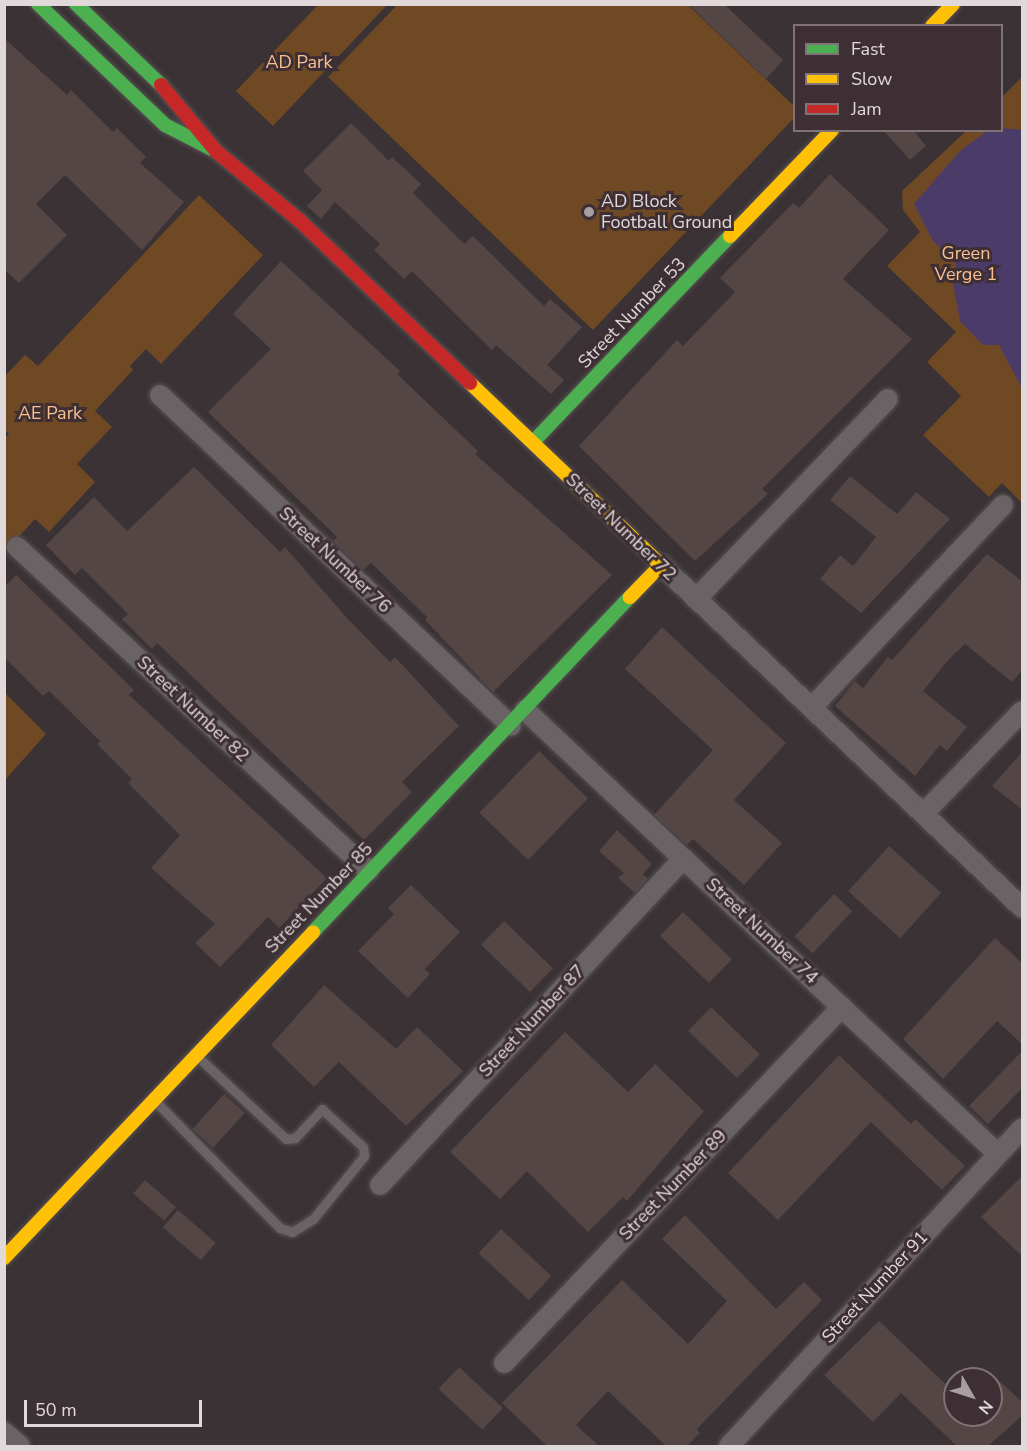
<!DOCTYPE html>
<style>
body{margin:0}
#map{position:relative;width:1027px;height:1451px;overflow:hidden;background:#3a3234;font-family:"Nunito Sans",sans-serif}
div>[style]{position:absolute}
[style*='--x']{left:calc(var(--x)*1px);top:calc(var(--y)*1px);width:calc(var(--w)*1px);rotate:calc(var(--a)*1deg)}
.green>*{inset:0;background:#6f4824}
.water>*{inset:0;background:#4b3b69}
.building>*{inset:0;background:#534645;transform-origin:0 0}
.roads{filter:drop-shadow(0 0 2px #575052) drop-shadow(0 0 2px #575052)}
.lane>*{height:9px;margin:-4.5px;padding:0 4.5px;transform-origin:4.5px;border-radius:4.5px;background:#6a6365}
.street>*{height:20px;margin:-10px;padding:0 10px;transform-origin:10px;border-radius:10px;background:#6a6365}
.fast>*{height:14px;margin:-7px;padding:0 7px;transform-origin:7px;border-radius:7px;background:#4caf50}
.slow>*{height:14px;margin:-7px;padding:0 7px;transform-origin:7px;border-radius:7px;background:#ffc107}
.jam>*{height:14px;margin:-7px;padding:0 7px;transform-origin:7px;border-radius:7px;background:#c62828}
.dots>*{width:16px;height:16px;translate:-50% -50%;box-sizing:border-box;border:3px solid #3d2f33;border-radius:50%}
span{translate:-50% -50%;white-space:nowrap;text-align:center;line-height:1.15;-webkit-text-stroke:6px #3d2f33;paint-order:stroke}
.park-label{font-size:18px;color:#f9c191}
.poi-label{font-size:18px;color:#e1d8da}
.left{translate:0 -50%;text-align:left}
.street-label{font-size:18px;color:#e1d8da}
.frame{position:absolute;inset:0;border:6px solid #e1d8da;pointer-events:none}
.legend{position:absolute;left:793px;top:24px;width:210px;height:108px;box-sizing:border-box;background:#3d2f33;border:2px solid #7f7376;margin:0;padding:8px 10px;list-style:none;font-size:18px;color:#e1d8da}
.legend li{display:flex;align-items:center;gap:12px;height:30px}
.legend b{width:30px;border:2px solid #7f7376}
.north{position:absolute;left:943px;top:1367px;width:60px;height:60px;box-sizing:border-box;background:#3d2f33;border:2px solid #7f7376;border-radius:50%;rotate:129deg;font-size:16px;font-weight:700;line-height:24px;text-align:center;color:#e1d8da}
.north::after{content:'';display:block;margin:auto;width:21px;height:27px;background:#a79ea0;clip-path:polygon(50% 0,100% 100%,50% 72%,0 100%)}
.scale{position:absolute;left:24px;top:1400px;width:178px;height:27px;box-sizing:border-box;border:3px solid #e1d8da;border-top:0;padding-left:8px;font-size:18px;line-height:21px;white-space:nowrap;color:#e1d8da;-webkit-text-stroke:4px #3d2f33;paint-order:stroke}
</style>
<div id="map">
<div class="green">
<div style="clip-path:polygon(398px 4px,688px 5px,794px 106px,794px 118px,593px 330px,328px 77px)"></div>
<div style="clip-path:polygon(318px 5px,387px 5px,273px 126px,236px 91px)"></div>
<div style="clip-path:polygon(1022px 77px,1022px 503px,1002px 483px,989px 497px,923px 435px,961px 396px,927px 362px,956px 332px,887px 266px,920px 232px,903px 210px,902px 191px,966px 131px,1002px 130px,1002px 97px)"></div>
<div style="clip-path:polygon(199px 195px,263px 255px,161px 364px,146px 349px,130px 366px,133px 370px,95px 411px,112px 427px,77px 464px,95px 482px,49px 532px,35px 519px,5px 552px,4px 439px,9px 434px,5px 430px,4px 377px,25px 355px,38px 366px)"></div>
<div style="clip-path:polygon(5px 693px,46px 734px,5px 780px)"></div>
</div>
<div class="water">
<div style="clip-path:polygon(1002px 128px,1022px 130px,1022px 388px,999px 345px,983px 345px,960px 321px,953px 283px,957px 273px,955px 261px,933px 241px,914px 204px,960px 151px,987px 131px)"></div>
</div>
<div class="building">
<div style="clip-path:polygon(688px 4px,724px 4px,783px 60px,766px 79px)"></div>
<div style="clip-path:polygon(4px 38px,67px 95px,71px 90px,113px 132px,117px 128px,146px 157px,140px 163px,184px 202px,142px 250px,65px 175px,36px 204px,67px 235px,19px 283px,4px 269px)"></div>
<div style="clip-path:polygon(351px 123px,389px 161px,392px 157px,421px 184px,413px 193px,464px 244px,473px 236px,544px 306px,550px 299px,582px 327px,547px 365px,564px 380px,551px 394px,496px 345px,492px 350px,412px 271px,404px 279px,374px 250px,380px 244px,335px 202px,321px 219px,307px 206px,322px 190px,303px 171px)"></div>
<div style="clip-path:polygon(883px 130px,913px 130px,926px 146px,910px 160px)"></div>
<div style="clip-path:polygon(830px 174px,889px 230px,843px 279px,912px 339px,762px 489px,768px 494px,695px 561px,579px 446px,677px 340px,683px 346px,735px 292px,720px 278px,793px 203px,799px 208px)"></div>
<div style="clip-path:polygon(281px 261px,400px 371px,397px 374px,478px 451px,475px 454px,612px 575px,493px 692px,425px 620px,427px 617px,371px 563px,363px 570px,333px 541px,337px 537px,208px 412px,271px 349px,233px 314px)"></div>
<div style="clip-path:polygon(194px 467px,280px 552px,285px 547px,347px 618px,390px 662px,395px 657px,459px 726px,402px 782px,412px 792px,364px 840px,157px 643px,152px 649px,122px 619px,128px 614px,82px 568px,75px 575px,46px 545px,94px 497px,127px 531px)"></div>
<div style="clip-path:polygon(850px 476px,897px 514px,916px 492px,950px 519px,861px 613px,820px 579px,840px 555px,853px 566px,876px 537px,830px 500px)"></div>
<div style="clip-path:polygon(987px 554px,1023px 582px,1023px 669px,1012px 682px,965px 644px,950px 658px,923px 691px,967px 727px,947px 751px,940px 745px,915px 776px,835px 706px,855px 681px,863px 688px,888px 657px,892px 660px)"></div>
<div style="clip-path:polygon(16px 575px,134px 690px,129px 695px,327px 878px,279px 928px,268px 917px,220px 967px,195px 943px,215px 924px,151px 868px,180px 835px,128px 783px,132px 779px,97px 744px,100px 741px,49px 691px,43px 696px,4px 657px,4px 587px)"></div>
<div style="clip-path:polygon(662px 627px,786px 743px,734px 800px,782px 843px,744px 885px,693px 839px,687px 845px,654px 815px,713px 750px,625px 669px)"></div>
<div style="left:539px;top:751px;width:68px;height:86px;rotate:44deg"></div>
<div style="clip-path:polygon(1023px 751px,1023px 810px,992px 786px)"></div>
<div style="clip-path:polygon(617px 830px,652px 864px,643px 874px,648px 879px,635px 893px,618px 878px,624px 873px,599px 851px)"></div>
<div style="left:889px;top:846px;width:70px;height:61px;rotate:42deg"></div>
<div style="clip-path:polygon(411px 885px,460px 932px,425px 969px,430px 974px,408px 998px,358px 951px,394px 914px,388px 908px)"></div>
<div style="left:834px;top:894px;width:25px;height:58px;rotate:43deg"></div>
<div style="left:683px;top:912px;width:68px;height:33px;rotate:44deg"></div>
<div style="left:504px;top:921px;width:68px;height:33px;rotate:44deg"></div>
<div style="clip-path:polygon(995px 938px,1023px 964px,1023px 1045px,997px 1021px,943px 1079px,903px 1039px)"></div>
<div style="clip-path:polygon(324px 985px,396px 1049px,417px 1027px,463px 1071px,406px 1126px,339px 1062px,314px 1087px,271px 1045px)"></div>
<div style="left:711px;top:1007px;width:68px;height:33px;rotate:44deg"></div>
<div style="clip-path:polygon(565px 1032px,628px 1092px,655px 1064px,704px 1111px,627px 1201px,623px 1197px,588px 1232px,527px 1171px,500px 1199px,450px 1152px)"></div>
<div style="clip-path:polygon(1023px 1050px,1023px 1087px,988px 1124px,969px 1106px)"></div>
<div style="clip-path:polygon(839px 1055px,911px 1124px,915px 1119px,965px 1166px,942px 1190px,871px 1122px,778px 1220px,728px 1173px)"></div>
<div style="left:224px;top:1094px;width:28px;height:47px;rotate:42deg"></div>
<div style="clip-path:polygon(1023px 1175px,1023px 1257px,981px 1217px)"></div>
<div style="left:145px;top:1180px;width:41px;height:18px;rotate:41deg"></div>
<div style="left:178px;top:1210px;width:50px;height:23px;rotate:41deg"></div>
<div style="clip-path:polygon(685px 1215px,776px 1309px,804px 1282px,822px 1300px,697px 1429px,700px 1433px,687px 1446px,666px 1446px,608px 1391px,576px 1425px,599px 1446px,547px 1446px,502px 1403px,622px 1280px,688px 1344px,727px 1301px,662px 1239px)"></div>
<div style="left:501px;top:1229px;width:69px;height:33px;rotate:43deg"></div>
<div style="clip-path:polygon(879px 1321px,955px 1393px,955px 1415px,991px 1415px,991px 1373px,1023px 1403px,1023px 1415px,988px 1446px,957px 1446px,901px 1393px,873px 1422px,824px 1375px)"></div>
<div style="left:459px;top:1367px;width:60px;height:30px;rotate:43deg"></div>
</div>
<div class="roads">
<div class="lane">
<div style="--x:156;--y:1102;--w:177;--a:45.5"></div>
<div style="--x:280;--y:1228;--w:13;--a:18"></div>
<div style="--x:292;--y:1232;--w:25;--a:-32"></div>
<div style="--x:313;--y:1219;--w:81;--a:-51"></div>
<div style="--x:364;--y:1156;--w:9;--a:-96"></div>
<div style="--x:363;--y:1147;--w:56;--a:-137.2"></div>
<div style="--x:322;--y:1109;--w:40;--a:133"></div>
<div style="--x:295;--y:1138;--w:9;--a:174"></div>
<div style="--x:286;--y:1139;--w:119;--a:-137"></div>
</div>
<div class="street">
<div style="--x:160;--y:395;--w:482;--a:43.3"></div>
<div style="--x:17;--y:547;--w:478;--a:42.6"></div>
<div style="--x:661;--y:565;--w:498;--a:43.5"></div>
<div style="--x:696;--y:599;--w:277;--a:-46.2"></div>
<div style="--x:812;--y:707;--w:278;--a:-46.6"></div>
<div style="--x:525;--y:710;--w:649;--a:43.19"></div>
<div style="--x:924;--y:813;--w:141;--a:-46.1"></div>
<div style="--x:380;--y:1185;--w:446;--a:-47.1"></div>
<div style="--x:504;--y:1363;--w:491;--a:-46.5"></div>
<div style="--x:4;--y:1432;--w:21;--a:41"></div>
<div style="--x:729;--y:1446;--w:432;--a:-47.3"></div>
</div>
<div class="fast">
<div style="--x:38;--y:4;--w:175;--a:43.6"></div>
<div style="--x:165;--y:125;--w:53;--a:27.1"></div>
<div style="--x:76;--y:4;--w:117;--a:43.6"></div>
<div style="--x:533;--y:442;--w:285;--a:-46.3"></div>
<div style="--x:313;--y:932;--w:461;--a:-46.6"></div>
</div>
<div class="slow">
<div style="--x:932;--y:26;--w:30;--a:-46"></div>
<div style="--x:730;--y:236;--w:147;--a:-46.1"></div>
<div style="--x:470;--y:383;--w:264;--a:43.6"></div>
<div style="--x:661;--y:565;--w:45;--a:134.1"></div>
<div style="--x:4;--y:1258;--w:449;--a:-46.5"></div>
</div>
<div class="jam">
<div style="--x:161;--y:85;--w:86;--a:50.2"></div>
<div style="--x:216;--y:151;--w:109;--a:39.8"></div>
<div style="--x:300;--y:221;--w:235;--a:43.6"></div>
</div>
</div>
<div class="dots">
<div style="left:589px;top:212px;background:#a79ea0"></div>
</div>
<div class="park-label">
<span style="left:299px;top:62px">AD Park</span>
<span style="left:966px;top:264px">Green<br>Verge 1</span>
<span style="left:50px;top:413px">AE Park</span>
</div>
<div class="poi-label">
<span class="left" style="left:601px;top:212px">AD Block<br>Football Ground</span>
</div>
<div class="street-label">
<span style="left:632px;top:313px;rotate:-46deg">Street Number 53</span>
<span style="left:621px;top:527px;rotate:44deg">Street Number 72</span>
<span style="left:335px;top:560px;rotate:43deg">Street Number 76</span>
<span style="left:193px;top:709px;rotate:43deg">Street Number 82</span>
<span style="left:319px;top:898px;rotate:-46deg">Street Number 85</span>
<span style="left:762px;top:931px;rotate:43deg">Street Number 74</span>
<span style="left:532px;top:1021px;rotate:-47deg">Street Number 87</span>
<span style="left:673px;top:1185px;rotate:-46deg">Street Number 89</span>
<span style="left:875px;top:1287px;rotate:-47deg">Street Number 91</span>
</div>
<div class="frame"></div>
<ul class="legend">
<li><b style="height:8px;background:#4caf50"></b>Fast</li>
<li><b style="height:8px;background:#ffc107"></b>Slow</li>
<li><b style="height:8px;background:#c62828"></b>Jam</li>
</ul>
<div class="north">N</div>
<div class="scale">50 m</div>
</div>
